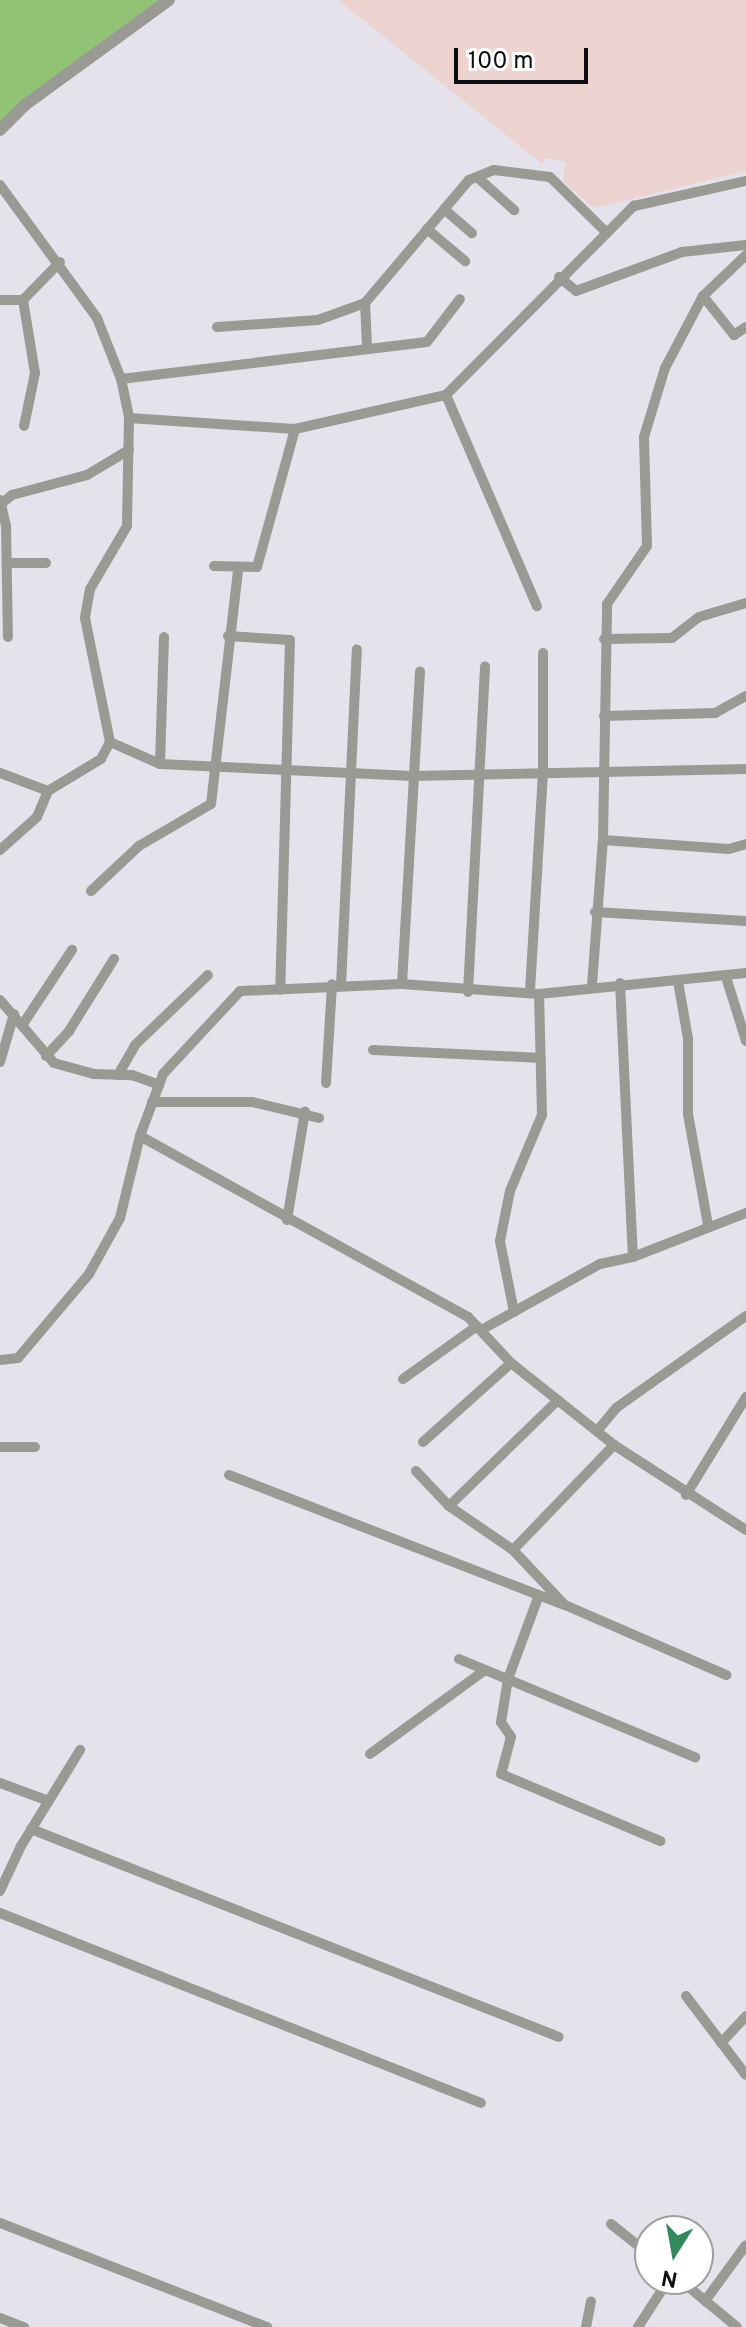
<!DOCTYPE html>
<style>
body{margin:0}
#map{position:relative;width:746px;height:2327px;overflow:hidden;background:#e6e2ec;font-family:Overpass,sans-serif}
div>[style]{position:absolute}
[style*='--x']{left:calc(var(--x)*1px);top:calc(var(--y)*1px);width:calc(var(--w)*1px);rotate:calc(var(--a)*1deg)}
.industrial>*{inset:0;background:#edd3d0}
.green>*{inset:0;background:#92c375}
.minor>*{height:10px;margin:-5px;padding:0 5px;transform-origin:5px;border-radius:5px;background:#9a9a95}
.tertiary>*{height:12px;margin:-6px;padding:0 6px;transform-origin:6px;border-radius:6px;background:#9a9a95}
span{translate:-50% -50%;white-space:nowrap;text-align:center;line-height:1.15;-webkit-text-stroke:6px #fff;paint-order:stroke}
.north{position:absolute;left:634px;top:2215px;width:80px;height:80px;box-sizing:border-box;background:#fff;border:2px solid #9f9e9f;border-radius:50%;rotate:191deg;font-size:22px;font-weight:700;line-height:32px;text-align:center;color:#0e0d10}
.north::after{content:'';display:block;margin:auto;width:28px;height:36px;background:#33895d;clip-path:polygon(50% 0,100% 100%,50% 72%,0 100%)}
.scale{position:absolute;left:454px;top:48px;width:134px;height:36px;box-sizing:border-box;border:4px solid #0e0d10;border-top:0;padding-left:10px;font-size:24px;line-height:28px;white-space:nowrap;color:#0e0d10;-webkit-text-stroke:6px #fff;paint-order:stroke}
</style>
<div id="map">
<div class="industrial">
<div style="clip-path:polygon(338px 0,746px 0,746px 171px,594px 208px,563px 181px,565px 162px,545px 158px,542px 164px)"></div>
</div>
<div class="green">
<div style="clip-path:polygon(0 0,169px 0,0 130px)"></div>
</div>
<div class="minor">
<div style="--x:477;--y:177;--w:50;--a:41.7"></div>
<div style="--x:0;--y:185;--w:165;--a:53.9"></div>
<div style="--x:97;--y:318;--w:66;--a:68.5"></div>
<div style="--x:121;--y:379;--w:40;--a:78"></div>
<div style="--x:129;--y:418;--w:108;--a:91.1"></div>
<div style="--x:127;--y:526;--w:73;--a:120.4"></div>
<div style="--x:90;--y:589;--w:29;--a:100"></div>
<div style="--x:85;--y:618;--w:126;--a:78.6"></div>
<div style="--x:110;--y:742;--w:19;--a:118"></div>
<div style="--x:101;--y:759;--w:62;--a:148.9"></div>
<div style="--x:48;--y:791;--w:28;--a:113"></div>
<div style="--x:37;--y:817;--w:50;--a:138.3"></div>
<div style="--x:444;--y:209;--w:37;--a:41"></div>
<div style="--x:427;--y:229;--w:50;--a:40.1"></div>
<div style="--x:559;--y:277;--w:22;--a:39"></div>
<div style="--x:576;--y:291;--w:113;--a:-20.2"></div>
<div style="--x:682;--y:252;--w:64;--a:-6.2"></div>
<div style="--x:703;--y:296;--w:50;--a:51.5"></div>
<div style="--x:734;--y:335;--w:14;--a:-34"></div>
<div style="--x:0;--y:300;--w:23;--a:0"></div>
<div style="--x:23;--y:300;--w:53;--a:-45.8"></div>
<div style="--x:23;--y:300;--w:74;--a:80.7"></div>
<div style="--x:35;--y:373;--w:54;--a:101.7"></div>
<div style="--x:365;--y:303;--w:43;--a:87.3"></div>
<div style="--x:217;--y:327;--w:101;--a:-4"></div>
<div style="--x:318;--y:320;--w:50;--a:-19.9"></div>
<div style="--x:365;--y:303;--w:161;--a:-49.8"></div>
<div style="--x:469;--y:180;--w:27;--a:-22"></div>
<div style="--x:494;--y:170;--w:56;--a:7.1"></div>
<div style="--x:550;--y:177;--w:77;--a:44.5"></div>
<div style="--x:121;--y:379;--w:308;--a:-6.9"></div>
<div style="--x:427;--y:342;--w:54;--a:-52.5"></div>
<div style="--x:446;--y:395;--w:230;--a:66.7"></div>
<div style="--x:129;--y:418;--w:166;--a:3.8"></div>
<div style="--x:295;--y:429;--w:155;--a:-12.7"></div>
<div style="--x:446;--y:395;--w:267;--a:-45.2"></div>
<div style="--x:634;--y:206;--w:115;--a:-12.6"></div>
<div style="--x:0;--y:500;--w:27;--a:77"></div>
<div style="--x:6;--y:526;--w:111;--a:89"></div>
<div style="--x:0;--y:505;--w:16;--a:-40"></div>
<div style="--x:12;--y:495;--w:78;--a:-14.9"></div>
<div style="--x:87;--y:475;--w:49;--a:-30.8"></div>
<div style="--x:7;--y:563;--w:39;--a:0"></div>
<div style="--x:214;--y:566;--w:43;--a:1.3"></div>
<div style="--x:257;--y:567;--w:143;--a:-74.6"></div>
<div style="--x:228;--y:636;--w:62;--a:3.7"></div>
<div style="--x:290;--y:640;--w:350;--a:91.6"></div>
<div style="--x:604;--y:639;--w:68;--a:-0.8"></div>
<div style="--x:672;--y:638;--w:34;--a:-38"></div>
<div style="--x:699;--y:617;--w:49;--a:-16.6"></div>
<div style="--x:604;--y:716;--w:111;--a:-1.5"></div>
<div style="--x:715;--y:713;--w:35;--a:-29"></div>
<div style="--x:110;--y:742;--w:55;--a:23.7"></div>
<div style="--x:160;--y:764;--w:253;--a:2.7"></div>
<div style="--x:413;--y:776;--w:333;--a:-1.2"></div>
<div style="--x:160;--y:764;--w:127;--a:-88.2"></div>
<div style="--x:0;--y:773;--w:51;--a:20.6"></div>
<div style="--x:603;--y:840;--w:126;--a:4.1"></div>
<div style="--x:729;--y:849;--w:18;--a:-16"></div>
<div style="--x:91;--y:891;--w:66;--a:-43.2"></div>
<div style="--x:139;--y:846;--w:83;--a:-30.3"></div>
<div style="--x:211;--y:804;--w:236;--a:-83.4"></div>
<div style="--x:595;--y:912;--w:151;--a:3.4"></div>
<div style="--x:726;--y:977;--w:67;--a:72.6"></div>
<div style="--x:678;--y:981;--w:59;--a:80.2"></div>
<div style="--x:688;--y:1039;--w:75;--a:90"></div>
<div style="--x:688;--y:1114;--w:113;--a:79.8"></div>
<div style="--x:620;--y:983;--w:274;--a:87.3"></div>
<div style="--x:402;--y:984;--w:313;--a:-86.7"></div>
<div style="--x:341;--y:985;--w:336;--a:-87.3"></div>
<div style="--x:592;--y:985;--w:145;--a:-85.7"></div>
<div style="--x:603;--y:840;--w:236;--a:-89"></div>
<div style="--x:607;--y:604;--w:70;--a:-55.4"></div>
<div style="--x:647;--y:546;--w:109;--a:-91.6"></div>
<div style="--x:644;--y:437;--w:72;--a:-73.1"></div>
<div style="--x:665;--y:368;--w:81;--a:-62.2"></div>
<div style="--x:703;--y:296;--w:59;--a:-43.6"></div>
<div style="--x:530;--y:991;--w:218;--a:-86.6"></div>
<div style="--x:543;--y:773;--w:120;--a:-90"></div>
<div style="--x:468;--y:992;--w:326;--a:-87"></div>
<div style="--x:0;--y:1000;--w:83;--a:49.4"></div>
<div style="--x:54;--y:1063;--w:41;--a:15.4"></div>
<div style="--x:94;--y:1074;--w:38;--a:2"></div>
<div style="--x:132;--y:1075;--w:29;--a:20"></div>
<div style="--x:23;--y:1024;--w:89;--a:-56.5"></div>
<div style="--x:373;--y:1050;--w:168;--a:2.7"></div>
<div style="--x:46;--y:1056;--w:34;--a:-47"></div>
<div style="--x:69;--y:1031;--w:85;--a:-58"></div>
<div style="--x:0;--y:1062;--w:50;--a:-73.7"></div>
<div style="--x:118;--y:1075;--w:34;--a:-60"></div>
<div style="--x:135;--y:1045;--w:101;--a:-43.8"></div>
<div style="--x:326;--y:1083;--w:99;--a:-86.5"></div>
<div style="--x:152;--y:1102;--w:100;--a:0"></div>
<div style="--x:252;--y:1102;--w:69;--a:13.4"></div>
<div style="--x:140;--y:1136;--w:375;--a:28.9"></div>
<div style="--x:468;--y:1317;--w:63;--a:46.9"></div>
<div style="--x:511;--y:1363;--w:132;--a:38.5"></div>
<div style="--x:614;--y:1445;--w:157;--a:32.8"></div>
<div style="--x:287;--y:1220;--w:110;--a:-80.6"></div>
<div style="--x:514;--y:1312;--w:72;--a:-101.2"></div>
<div style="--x:500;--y:1241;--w:51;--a:-78.7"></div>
<div style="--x:510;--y:1191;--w:82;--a:-67.2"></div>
<div style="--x:542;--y:1115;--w:121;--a:-91.4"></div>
<div style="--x:483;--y:1329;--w:134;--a:-29.1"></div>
<div style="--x:600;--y:1264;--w:34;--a:-12"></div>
<div style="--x:633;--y:1257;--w:121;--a:-21.3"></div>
<div style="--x:0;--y:1360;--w:18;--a:-6"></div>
<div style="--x:18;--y:1358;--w:110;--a:-49.8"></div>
<div style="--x:89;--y:1274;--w:64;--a:-61"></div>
<div style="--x:120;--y:1218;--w:84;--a:-76.3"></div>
<div style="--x:140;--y:1136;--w:66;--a:-69.6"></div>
<div style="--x:163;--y:1074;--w:113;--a:-47.1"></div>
<div style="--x:240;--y:991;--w:162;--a:-2.5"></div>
<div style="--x:402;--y:984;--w:137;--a:4.2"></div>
<div style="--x:539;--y:994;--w:208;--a:-5.8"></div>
<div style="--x:403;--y:1379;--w:91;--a:-35.6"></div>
<div style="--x:597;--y:1431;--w:30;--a:-50"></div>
<div style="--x:616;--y:1408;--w:159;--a:-35.3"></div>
<div style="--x:423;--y:1442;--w:118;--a:-41.9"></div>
<div style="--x:0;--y:1447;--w:35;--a:0"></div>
<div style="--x:416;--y:1471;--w:48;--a:46.7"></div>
<div style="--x:449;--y:1506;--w:152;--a:-44.2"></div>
<div style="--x:229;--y:1475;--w:360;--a:21.2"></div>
<div style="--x:565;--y:1605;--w:176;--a:23.5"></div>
<div style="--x:686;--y:1495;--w:115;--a:-58.5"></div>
<div style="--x:449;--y:1506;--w:78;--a:34.5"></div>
<div style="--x:513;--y:1550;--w:73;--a:46.7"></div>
<div style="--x:513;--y:1550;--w:146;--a:-46.1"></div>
<div style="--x:539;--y:1595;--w:90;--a:110.3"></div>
<div style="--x:508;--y:1679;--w:44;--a:99.2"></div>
<div style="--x:501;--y:1722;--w:18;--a:56"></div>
<div style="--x:511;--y:1737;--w:38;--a:105"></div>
<div style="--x:501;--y:1774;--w:173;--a:22.8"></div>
<div style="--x:459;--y:1659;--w:256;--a:22.6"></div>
<div style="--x:370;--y:1754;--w:142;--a:-36.1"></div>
<div style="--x:0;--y:1783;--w:52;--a:20.2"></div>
<div style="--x:31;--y:1829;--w:567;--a:21.5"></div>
<div style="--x:0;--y:1891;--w:50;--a:-65"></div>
<div style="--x:21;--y:1846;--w:113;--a:-58.4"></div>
<div style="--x:0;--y:1913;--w:517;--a:21.55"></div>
<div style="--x:686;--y:1996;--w:99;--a:52.8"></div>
<div style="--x:721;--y:2043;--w:37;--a:-47"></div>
<div style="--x:0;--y:2223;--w:287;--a:21.3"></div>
<div style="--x:611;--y:2224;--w:50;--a:38.5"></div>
<div style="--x:679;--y:2279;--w:75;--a:39.6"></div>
<div style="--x:705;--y:2301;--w:69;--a:-53.8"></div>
<div style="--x:0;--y:2318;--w:26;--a:21"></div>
<div style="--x:586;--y:2327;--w:26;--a:-79"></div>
<div style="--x:638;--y:2327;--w:57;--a:-57.1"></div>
</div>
<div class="tertiary">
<div style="--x:0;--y:130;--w:35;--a:-45"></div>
<div style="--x:25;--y:105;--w:178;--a:-36.1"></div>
</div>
<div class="north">N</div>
<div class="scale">100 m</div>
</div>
